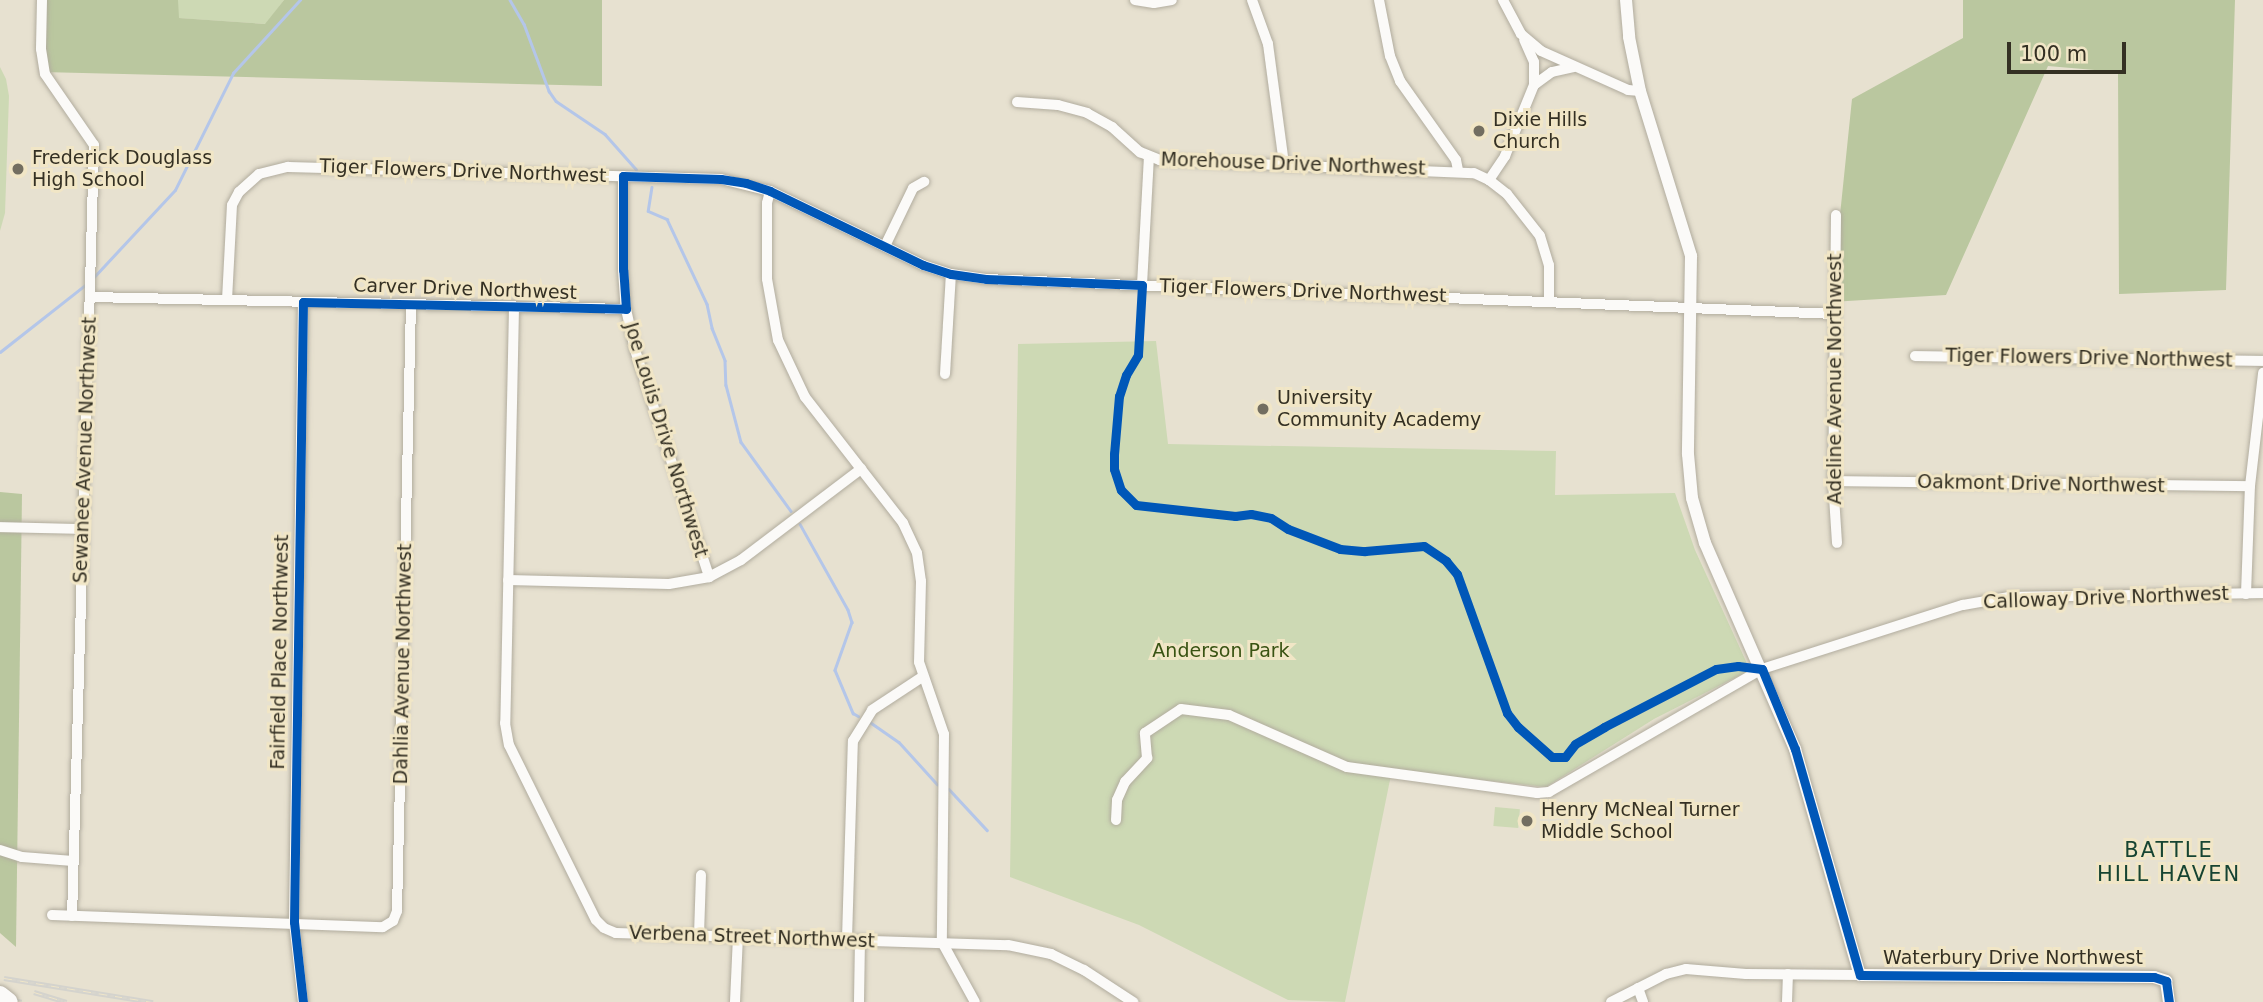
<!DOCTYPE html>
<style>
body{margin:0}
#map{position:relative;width:2263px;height:1002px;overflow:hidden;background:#e7e1d0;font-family:"DejaVu Sans",sans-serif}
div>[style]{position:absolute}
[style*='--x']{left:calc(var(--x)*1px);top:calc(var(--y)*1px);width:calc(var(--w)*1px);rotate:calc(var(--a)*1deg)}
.green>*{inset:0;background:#cdd9b4;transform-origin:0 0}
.forest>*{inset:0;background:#bac79f}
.stream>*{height:2.5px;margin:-1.25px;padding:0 1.25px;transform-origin:1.25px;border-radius:1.25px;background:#b4c6e9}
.roads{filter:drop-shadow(0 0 2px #b1ac9e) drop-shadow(0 0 2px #b1ac9e)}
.minor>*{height:10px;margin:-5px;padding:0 5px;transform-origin:5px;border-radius:5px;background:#fbfaf8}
.tertiary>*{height:12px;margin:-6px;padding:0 6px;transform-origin:6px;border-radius:6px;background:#fbfaf8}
.rail>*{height:5px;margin-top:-2.5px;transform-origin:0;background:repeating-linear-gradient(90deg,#f1e6c6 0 8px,#d4d3cd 0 16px);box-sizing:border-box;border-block:2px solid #d4d3cd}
.bridges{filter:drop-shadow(0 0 2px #b1ac9e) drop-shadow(0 0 2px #b1ac9e)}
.motorway-bridge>*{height:18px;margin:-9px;padding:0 9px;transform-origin:9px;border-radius:9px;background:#fbfaf8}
.cycleway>*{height:9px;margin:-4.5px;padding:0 4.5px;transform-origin:4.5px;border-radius:4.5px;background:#0057b8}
.dots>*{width:19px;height:19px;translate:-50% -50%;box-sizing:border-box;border:4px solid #f1e6c6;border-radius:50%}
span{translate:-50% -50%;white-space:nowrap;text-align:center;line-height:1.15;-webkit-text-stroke:6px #f1e6c6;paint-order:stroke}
.poi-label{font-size:19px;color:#343023}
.left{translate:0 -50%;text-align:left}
.street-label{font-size:19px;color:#343023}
.park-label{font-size:19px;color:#395313}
.neighbourhood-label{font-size:21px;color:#164432;letter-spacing:2px}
.scale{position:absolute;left:2007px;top:42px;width:119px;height:32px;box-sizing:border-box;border:4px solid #343023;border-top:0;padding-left:9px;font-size:21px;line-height:24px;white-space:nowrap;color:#343023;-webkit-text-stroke:5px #f1e6c6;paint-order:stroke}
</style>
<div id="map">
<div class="green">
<div style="clip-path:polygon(178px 0,284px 0,266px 24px,178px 18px)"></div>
<div style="clip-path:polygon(0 67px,6px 79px,9px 96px,5px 213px,0 231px)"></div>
<div style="clip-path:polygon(1156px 341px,1168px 444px,1556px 451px,1555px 495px,1675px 493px,1695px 550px,1750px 670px,1654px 719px,1546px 787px,1392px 770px,1345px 1002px,1288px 1000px,1139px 925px,1010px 877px,1018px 344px)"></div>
<div style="left:1495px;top:807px;width:25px;height:19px;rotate:5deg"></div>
</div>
<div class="forest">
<div style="clip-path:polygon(44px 0,178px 0,179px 18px,265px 24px,284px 0,602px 0,602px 86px,42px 72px)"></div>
<div style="clip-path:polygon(1963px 0,2235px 0,2226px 290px,2119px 294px,2118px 72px,2048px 66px,1946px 295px,1831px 302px,1852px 99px,1963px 38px)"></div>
<div style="clip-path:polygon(0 492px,22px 494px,16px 947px,0 933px)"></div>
</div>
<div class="stream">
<div style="--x:510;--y:0;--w:28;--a:60"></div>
<div style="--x:524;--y:24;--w:72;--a:69.5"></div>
<div style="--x:549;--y:91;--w:12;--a:55"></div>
<div style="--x:556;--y:101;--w:59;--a:34"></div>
<div style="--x:605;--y:134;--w:47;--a:48.5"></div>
<div style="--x:652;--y:187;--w:24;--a:99"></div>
<div style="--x:648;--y:211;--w:21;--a:23"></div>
<div style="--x:667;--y:219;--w:94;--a:64.8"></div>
<div style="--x:707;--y:304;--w:25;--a:78"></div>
<div style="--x:712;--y:328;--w:35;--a:68"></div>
<div style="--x:725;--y:361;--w:24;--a:88"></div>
<div style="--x:726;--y:385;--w:59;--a:75.3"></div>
<div style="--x:741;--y:442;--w:85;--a:54.1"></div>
<div style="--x:93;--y:278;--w:120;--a:-47"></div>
<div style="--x:175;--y:190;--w:131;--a:-63.6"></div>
<div style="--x:233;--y:73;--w:99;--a:-47.5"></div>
<div style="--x:0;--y:352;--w:108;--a:-38.2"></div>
<div style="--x:800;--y:524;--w:98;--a:60.8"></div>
<div style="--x:848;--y:610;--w:13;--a:72"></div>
<div style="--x:852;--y:622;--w:51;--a:109.5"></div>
<div style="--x:835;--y:670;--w:47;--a:67.3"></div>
<div style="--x:853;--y:713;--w:6;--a:31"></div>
<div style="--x:870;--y:722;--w:35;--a:35"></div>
<div style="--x:899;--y:742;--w:57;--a:47.9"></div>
<div style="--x:949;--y:789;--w:56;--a:47.2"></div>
</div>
<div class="roads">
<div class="minor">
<div style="--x:42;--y:0;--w:49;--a:91.2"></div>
<div style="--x:41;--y:49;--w:25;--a:81"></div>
<div style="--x:45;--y:74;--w:86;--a:55.4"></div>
<div style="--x:94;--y:145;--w:771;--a:91.63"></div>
<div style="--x:1135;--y:0;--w:19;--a:9"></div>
<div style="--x:1154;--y:3;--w:18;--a:-9"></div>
<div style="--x:1252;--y:0;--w:47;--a:70"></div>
<div style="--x:1268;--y:44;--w:121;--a:82.4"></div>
<div style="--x:1379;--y:0;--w:57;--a:78.9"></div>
<div style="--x:1390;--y:56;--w:27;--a:68"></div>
<div style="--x:1400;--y:81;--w:97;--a:54.7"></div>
<div style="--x:1456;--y:160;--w:10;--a:79"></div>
<div style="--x:1503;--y:0;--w:38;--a:62"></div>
<div style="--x:1521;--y:34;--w:26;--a:40"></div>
<div style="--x:1541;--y:51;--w:95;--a:24.1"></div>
<div style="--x:1628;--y:90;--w:12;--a:5"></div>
<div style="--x:1534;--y:85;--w:22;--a:-36"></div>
<div style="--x:1552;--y:72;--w:22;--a:-13"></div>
<div style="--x:1017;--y:102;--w:41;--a:4.2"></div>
<div style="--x:1058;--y:105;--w:30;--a:15"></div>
<div style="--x:1087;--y:113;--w:29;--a:29"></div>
<div style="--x:1112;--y:127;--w:38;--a:42"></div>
<div style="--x:1140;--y:152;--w:22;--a:22"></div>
<div style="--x:1160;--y:160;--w:314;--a:2.4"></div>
<div style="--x:1474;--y:173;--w:17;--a:25"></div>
<div style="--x:1489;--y:180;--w:23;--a:38"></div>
<div style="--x:1507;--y:194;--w:53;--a:51.8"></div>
<div style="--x:1540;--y:236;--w:30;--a:73"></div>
<div style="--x:1549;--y:265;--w:36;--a:90"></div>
<div style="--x:623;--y:176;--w:94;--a:90"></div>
<div style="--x:623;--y:270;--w:39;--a:86"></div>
<div style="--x:626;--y:309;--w:42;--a:77.6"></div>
<div style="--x:635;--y:350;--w:239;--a:71.9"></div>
<div style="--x:1489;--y:180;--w:29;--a:-56"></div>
<div style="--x:1505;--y:156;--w:77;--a:-67.8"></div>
<div style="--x:1534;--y:85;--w:23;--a:-90"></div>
<div style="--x:1534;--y:62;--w:24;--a:-114"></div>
<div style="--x:770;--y:191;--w:12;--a:104"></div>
<div style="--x:767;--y:203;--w:76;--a:90"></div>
<div style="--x:767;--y:279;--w:62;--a:79.8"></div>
<div style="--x:778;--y:340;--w:63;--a:64.7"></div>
<div style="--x:805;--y:397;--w:160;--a:52.1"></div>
<div style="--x:903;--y:523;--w:33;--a:65"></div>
<div style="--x:917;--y:553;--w:28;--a:82"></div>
<div style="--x:921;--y:581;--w:81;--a:91.4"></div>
<div style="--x:919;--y:662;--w:76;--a:70.9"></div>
<div style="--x:944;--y:734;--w:208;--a:90.6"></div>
<div style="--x:942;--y:942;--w:68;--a:61.2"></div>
<div style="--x:1836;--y:215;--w:266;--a:90.6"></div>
<div style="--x:1833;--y:481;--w:62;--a:86.3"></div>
<div style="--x:885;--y:246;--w:64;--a:-64.2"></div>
<div style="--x:913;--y:188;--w:13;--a:-29"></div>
<div style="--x:1142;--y:285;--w:128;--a:-86.9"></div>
<div style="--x:90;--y:297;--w:536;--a:1.28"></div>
<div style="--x:227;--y:300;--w:95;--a:-87"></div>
<div style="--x:232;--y:205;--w:15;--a:-62"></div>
<div style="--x:239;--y:192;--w:27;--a:-42"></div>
<div style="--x:259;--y:174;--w:30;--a:-14"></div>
<div style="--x:288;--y:167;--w:433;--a:1.6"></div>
<div style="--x:721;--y:179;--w:50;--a:13.8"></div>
<div style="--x:770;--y:191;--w:170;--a:25.8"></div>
<div style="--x:923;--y:265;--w:29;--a:18"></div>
<div style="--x:951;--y:274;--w:35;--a:8"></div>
<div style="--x:986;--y:279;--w:850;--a:2.36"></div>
<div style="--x:303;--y:302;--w:620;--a:90.83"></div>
<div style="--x:294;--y:922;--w:81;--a:83.6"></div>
<div style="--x:514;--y:308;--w:415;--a:91.2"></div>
<div style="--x:505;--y:723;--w:22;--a:80"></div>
<div style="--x:509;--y:745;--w:195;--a:63.6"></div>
<div style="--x:596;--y:920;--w:11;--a:45"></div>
<div style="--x:604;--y:928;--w:13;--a:23"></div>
<div style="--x:616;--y:933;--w:392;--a:1.8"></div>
<div style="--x:1008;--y:945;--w:44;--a:11.8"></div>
<div style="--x:1051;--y:954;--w:37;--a:26"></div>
<div style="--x:1084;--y:970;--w:59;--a:33.1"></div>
<div style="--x:1915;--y:356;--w:348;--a:0.8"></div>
<div style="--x:945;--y:374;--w:100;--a:-86.6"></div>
<div style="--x:1833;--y:481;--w:417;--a:0.7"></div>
<div style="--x:0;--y:527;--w:82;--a:1.4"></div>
<div style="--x:508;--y:580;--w:161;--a:1.4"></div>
<div style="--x:669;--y:584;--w:41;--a:-9.9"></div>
<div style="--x:709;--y:577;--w:36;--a:-28"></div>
<div style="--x:741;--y:560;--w:151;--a:-37.2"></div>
<div style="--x:2246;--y:594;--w:108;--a:-87.9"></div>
<div style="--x:2250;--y:486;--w:114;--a:-83.4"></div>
<div style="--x:1116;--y:820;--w:20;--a:-87"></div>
<div style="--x:1117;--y:800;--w:20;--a:-66"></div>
<div style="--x:1125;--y:782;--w:33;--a:-47"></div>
<div style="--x:1147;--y:758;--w:25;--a:-95"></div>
<div style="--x:1145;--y:733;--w:43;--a:-33.7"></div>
<div style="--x:1181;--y:709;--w:48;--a:7.1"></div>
<div style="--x:1229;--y:715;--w:129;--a:23.8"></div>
<div style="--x:1347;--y:767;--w:192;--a:7.8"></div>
<div style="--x:1537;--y:793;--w:12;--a:-5"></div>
<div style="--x:1549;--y:792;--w:246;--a:-30"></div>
<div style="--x:1762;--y:669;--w:211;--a:-17.7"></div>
<div style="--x:1963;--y:605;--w:47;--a:-9.9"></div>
<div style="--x:2009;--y:597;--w:254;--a:-0.9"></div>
<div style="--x:0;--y:850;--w:23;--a:18"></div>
<div style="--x:22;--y:857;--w:51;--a:4.5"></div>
<div style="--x:52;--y:915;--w:331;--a:2.1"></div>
<div style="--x:383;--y:927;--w:12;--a:-31"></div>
<div style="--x:393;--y:921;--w:11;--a:-68"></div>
<div style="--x:397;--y:911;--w:606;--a:-88.68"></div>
<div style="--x:699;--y:935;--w:60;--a:-88.1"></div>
<div style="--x:847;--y:939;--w:198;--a:-88.3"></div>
<div style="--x:853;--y:741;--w:36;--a:-58"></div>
<div style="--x:872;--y:710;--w:60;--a:-33.4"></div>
<div style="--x:1638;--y:988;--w:15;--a:70"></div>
<div style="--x:735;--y:1002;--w:66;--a:-87.4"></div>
<div style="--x:859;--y:1002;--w:62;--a:-89.1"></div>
<div style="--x:1611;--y:1002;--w:62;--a:-27"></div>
<div style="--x:1666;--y:974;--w:21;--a:-14"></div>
<div style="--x:1686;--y:969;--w:60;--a:4.8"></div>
<div style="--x:1746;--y:974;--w:114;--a:0.5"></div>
<div style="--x:1787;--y:1002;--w:28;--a:-88"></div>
</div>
<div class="tertiary">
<div style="--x:1626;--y:0;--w:37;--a:85"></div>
<div style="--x:1629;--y:37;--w:55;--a:78.5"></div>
<div style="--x:1640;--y:91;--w:173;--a:72.8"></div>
<div style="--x:1691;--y:256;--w:198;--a:90.9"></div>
<div style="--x:1688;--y:454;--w:44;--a:84.8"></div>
<div style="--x:1692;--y:498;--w:47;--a:73.9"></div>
<div style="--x:1705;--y:543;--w:225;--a:66.4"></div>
<div style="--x:1795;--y:749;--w:235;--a:74"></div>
<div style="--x:1860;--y:975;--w:294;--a:0.4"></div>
<div style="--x:2154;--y:977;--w:13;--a:18"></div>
<div style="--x:2166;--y:981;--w:21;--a:82"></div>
</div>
</div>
<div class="rail">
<div style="--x:4;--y:978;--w:151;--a:9.2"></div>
<div style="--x:34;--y:992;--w:34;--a:17"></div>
<div style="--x:0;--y:998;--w:22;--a:10"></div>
</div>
<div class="bridges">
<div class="motorway-bridge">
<div style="--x:0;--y:995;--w:11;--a:38"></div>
</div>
</div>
<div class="cycleway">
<div style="--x:303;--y:1002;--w:81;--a:-96.4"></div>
<div style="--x:294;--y:922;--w:620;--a:-89.17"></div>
<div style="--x:303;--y:302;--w:323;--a:1.2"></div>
<div style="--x:626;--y:309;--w:39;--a:-94"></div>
<div style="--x:623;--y:270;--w:94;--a:-90"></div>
<div style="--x:623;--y:176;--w:98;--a:1.8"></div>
<div style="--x:721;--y:179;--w:25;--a:9"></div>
<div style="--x:746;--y:183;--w:25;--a:18"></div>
<div style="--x:770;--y:191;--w:170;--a:25.8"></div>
<div style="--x:923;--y:265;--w:29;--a:18"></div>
<div style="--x:951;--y:274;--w:35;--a:8"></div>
<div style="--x:986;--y:279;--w:156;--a:2.2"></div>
<div style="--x:1142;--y:285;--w:70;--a:93.3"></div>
<div style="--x:1138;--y:355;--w:23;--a:121"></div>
<div style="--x:1126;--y:375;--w:22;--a:108"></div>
<div style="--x:1119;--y:396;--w:58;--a:94.9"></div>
<div style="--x:1114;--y:454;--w:15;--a:90"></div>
<div style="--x:1114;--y:469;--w:22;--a:72"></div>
<div style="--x:1121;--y:490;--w:21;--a:45"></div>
<div style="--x:1136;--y:505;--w:100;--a:6.3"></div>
<div style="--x:1235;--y:516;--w:16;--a:-7"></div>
<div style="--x:1251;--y:514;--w:20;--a:11"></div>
<div style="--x:1271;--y:518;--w:20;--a:33"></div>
<div style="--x:1288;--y:529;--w:56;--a:21"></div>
<div style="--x:1340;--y:549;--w:25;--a:5"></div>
<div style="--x:1365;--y:551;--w:59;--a:-4.8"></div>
<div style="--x:1424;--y:546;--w:27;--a:34"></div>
<div style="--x:1446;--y:561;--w:17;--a:50"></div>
<div style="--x:1457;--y:574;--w:148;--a:70.2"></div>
<div style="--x:1507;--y:713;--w:18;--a:52"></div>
<div style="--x:1518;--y:727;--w:45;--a:41.4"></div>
<div style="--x:1552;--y:757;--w:13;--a:0"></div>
<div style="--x:1565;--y:757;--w:16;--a:-52"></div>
<div style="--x:1575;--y:744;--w:34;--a:-30"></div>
<div style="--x:1604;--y:727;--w:126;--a:-27.4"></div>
<div style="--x:1716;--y:669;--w:22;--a:-8"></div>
<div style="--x:1738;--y:666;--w:24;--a:7"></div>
<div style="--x:1762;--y:669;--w:87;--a:67.6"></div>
<div style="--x:1795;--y:749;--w:235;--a:74"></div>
<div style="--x:1860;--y:975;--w:294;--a:0.4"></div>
<div style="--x:2154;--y:977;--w:13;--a:18"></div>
<div style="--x:2166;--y:981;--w:21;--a:82"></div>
</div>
<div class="dots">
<div style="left:1479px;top:131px;background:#736e60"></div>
<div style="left:18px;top:169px;background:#736e60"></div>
<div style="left:1263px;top:409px;background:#736e60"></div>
<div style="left:1527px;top:821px;background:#736e60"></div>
</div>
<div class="poi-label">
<span class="left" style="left:1493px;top:131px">Dixie Hills<br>Church</span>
<span class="left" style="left:32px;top:169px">Frederick Douglass<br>High School</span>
<span class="left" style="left:1277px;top:409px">University<br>Community Academy</span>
<span class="left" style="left:1541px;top:821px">Henry McNeal Turner<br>Middle School</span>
</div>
<div class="street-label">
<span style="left:1293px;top:164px;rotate:2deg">Morehouse Drive Northwest</span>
<span style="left:463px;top:171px;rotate:2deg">Tiger Flowers Drive Northwest</span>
<span style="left:465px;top:289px;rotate:2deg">Carver Drive Northwest</span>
<span style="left:1303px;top:291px;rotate:2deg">Tiger Flowers Drive Northwest</span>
<span style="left:2089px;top:358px;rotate:1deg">Tiger Flowers Drive Northwest</span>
<span style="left:1835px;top:379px;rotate:-90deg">Adeline Avenue Northwest</span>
<span style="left:666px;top:440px;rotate:73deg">Joe Louis Drive Northwest</span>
<span style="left:85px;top:450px;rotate:-88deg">Sewanee Avenue Northwest</span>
<span style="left:2041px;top:484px;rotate:1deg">Oakmont Drive Northwest</span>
<span style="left:2106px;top:598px;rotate:-2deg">Calloway Drive Northwest</span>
<span style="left:280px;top:652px;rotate:-89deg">Fairfield Place Northwest</span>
<span style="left:403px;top:664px;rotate:-89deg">Dahlia Avenue Northwest</span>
<span style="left:752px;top:937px;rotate:2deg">Verbena Street Northwest</span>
<span style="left:2013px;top:958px">Waterbury Drive Northwest</span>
</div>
<div class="park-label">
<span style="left:1221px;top:651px">Anderson Park</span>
</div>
<div class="neighbourhood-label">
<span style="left:2169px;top:862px">BATTLE<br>HILL HAVEN</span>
</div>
<div class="scale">100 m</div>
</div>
